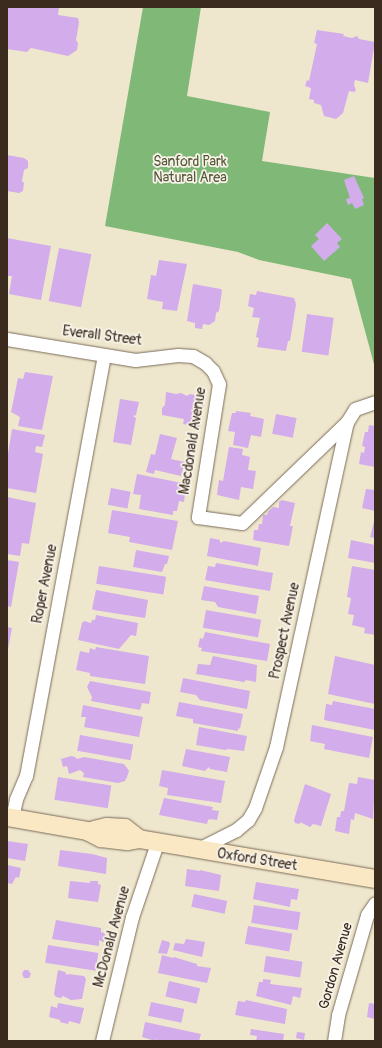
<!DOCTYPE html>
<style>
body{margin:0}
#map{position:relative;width:382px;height:1048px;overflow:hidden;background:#efe7cd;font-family:Pangolin,sans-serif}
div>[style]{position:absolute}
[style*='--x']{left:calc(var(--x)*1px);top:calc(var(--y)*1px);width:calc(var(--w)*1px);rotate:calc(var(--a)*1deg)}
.forest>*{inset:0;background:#80b977}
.building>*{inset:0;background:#d2aceb;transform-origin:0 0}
.roads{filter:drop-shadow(0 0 1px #7a6c5b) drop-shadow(0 0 1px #7a6c5b)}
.street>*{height:13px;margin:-6.5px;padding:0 6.5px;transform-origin:6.5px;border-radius:6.5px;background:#fff}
.secondary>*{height:18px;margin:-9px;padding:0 9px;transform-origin:9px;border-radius:9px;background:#fae7c3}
span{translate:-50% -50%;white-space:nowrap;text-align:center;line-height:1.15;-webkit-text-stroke:3.5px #f7f3e8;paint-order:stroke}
.park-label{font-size:14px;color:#545639}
.street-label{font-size:14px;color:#3b2a1e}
.frame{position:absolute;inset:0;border:8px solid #3b2a1e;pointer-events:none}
</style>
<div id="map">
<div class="forest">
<div style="clip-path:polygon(143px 7px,201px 7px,187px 96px,270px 112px,262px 161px,375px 178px,375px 368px,351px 279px,259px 260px,238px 252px,105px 226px)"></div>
</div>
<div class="building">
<div style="clip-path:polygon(7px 7px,59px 7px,58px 15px,78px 18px,79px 23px,76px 40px,78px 43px,77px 50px,68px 56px,31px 48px,27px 52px,7px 49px)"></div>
<div style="clip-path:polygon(317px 30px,344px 34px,343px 36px,352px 38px,357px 36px,359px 39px,375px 42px,368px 83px,355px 80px,354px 85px,356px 90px,354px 92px,349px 91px,343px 113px,336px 119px,324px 116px,321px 105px,314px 103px,314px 100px,309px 99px,311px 88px,305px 86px,307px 80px,309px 81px,317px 44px,314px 43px)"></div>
<div style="clip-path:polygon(7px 155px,24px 158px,28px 161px,28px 168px,24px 170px,22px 181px,24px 183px,23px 191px,19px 193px,7px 191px)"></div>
<div style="clip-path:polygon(354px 176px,364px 198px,362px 199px,364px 205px,355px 209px,352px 203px,348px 205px,346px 199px,350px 198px,344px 180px)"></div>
<div style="clip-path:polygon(327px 223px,342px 239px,337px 243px,340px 247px,324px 261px,311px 246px,319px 239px,315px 235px)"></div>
<div style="clip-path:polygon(7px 238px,51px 246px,41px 300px,9px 294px,12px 276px,7px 276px)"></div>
<div style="left:59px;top:248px;width:33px;height:54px;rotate:11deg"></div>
<div style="clip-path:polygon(159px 260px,187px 264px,177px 311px,162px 309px,163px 302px,147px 299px,151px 275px,156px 276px)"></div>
<div style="clip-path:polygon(193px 284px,221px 289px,222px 291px,219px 311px,216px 313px,215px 321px,209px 325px,203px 324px,202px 329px,195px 328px,195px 323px,187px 321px)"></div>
<div style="clip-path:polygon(257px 291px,294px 298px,296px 304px,290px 341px,288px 341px,286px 351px,257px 347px,259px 338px,256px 337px,260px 318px,252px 317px,254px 308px,248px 306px,250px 294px,256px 295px)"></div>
<div style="left:307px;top:314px;width:27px;height:38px;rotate:8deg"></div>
<div style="clip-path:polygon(25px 372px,53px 376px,42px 430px,18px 426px,20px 417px,11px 412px,18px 378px,23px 379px)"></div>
<div style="clip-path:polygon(166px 392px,176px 394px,181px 393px,187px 396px,190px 394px,200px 396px,198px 403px,204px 404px,199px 427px,183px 424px,184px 419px,162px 415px,162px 408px,165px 405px)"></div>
<div style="clip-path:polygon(120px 399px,139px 402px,136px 415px,133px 416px,136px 418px,131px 445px,113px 442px)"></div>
<div style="clip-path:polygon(236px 411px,251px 413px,250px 416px,264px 419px,261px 437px,251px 435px,248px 448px,233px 445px,235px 432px,228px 431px,232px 413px,236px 413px)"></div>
<div style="left:276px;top:414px;width:21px;height:20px;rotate:11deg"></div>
<div style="clip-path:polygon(369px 425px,375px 426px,375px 467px,359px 464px,361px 452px,364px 453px,365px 447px,362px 446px,365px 432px,368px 432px)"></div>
<div style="clip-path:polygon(12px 429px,45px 435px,42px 447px,36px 446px,35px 452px,43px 454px,36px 493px,7px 488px,7px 460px)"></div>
<div style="clip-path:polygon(160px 434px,177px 438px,171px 459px,185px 462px,181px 476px,155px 470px,154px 474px,146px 472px,151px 454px,155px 455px)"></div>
<div style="clip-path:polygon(229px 447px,243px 449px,242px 455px,250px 457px,248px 470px,256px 471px,253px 489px,241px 487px,239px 500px,217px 495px,219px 480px,223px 481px)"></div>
<div style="clip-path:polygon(137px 474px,182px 483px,180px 493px,185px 494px,184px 502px,179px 501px,177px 511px,173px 511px,173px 515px,139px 509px,141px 495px,133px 494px)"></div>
<div style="left:111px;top:488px;width:20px;height:17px;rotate:11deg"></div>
<div style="clip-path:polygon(366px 489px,375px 490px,375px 511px,362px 508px)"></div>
<div style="clip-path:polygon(7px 497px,36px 503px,29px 544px,22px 543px,20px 556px,7px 554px)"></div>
<div style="clip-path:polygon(282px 500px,295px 503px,290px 526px,293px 526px,289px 546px,253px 540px,254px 530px,258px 530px,259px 524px,262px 524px,263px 515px,267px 515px,268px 512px,273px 507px,279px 508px,279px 502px)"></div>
<div style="clip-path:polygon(112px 510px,178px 521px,172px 550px,129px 542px,130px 537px,108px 533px)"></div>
<div style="clip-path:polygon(374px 521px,375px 521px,375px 538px,370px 537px)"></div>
<div style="clip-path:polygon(210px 538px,220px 540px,220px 543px,224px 541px,261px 548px,258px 566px,207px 556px)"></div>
<div style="clip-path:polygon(351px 540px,375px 545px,375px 563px,348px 558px)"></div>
<div style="clip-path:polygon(136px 550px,169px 556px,167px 564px,165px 564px,162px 572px,133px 567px)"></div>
<div style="clip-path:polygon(7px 560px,19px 562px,11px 607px,7px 606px)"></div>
<div style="clip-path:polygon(216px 563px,273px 573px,270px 591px,205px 580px,208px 566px,215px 567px)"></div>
<div style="left:99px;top:566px;width:68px;height:18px;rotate:9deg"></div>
<div style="clip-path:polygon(352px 566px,375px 570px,375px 635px,364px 633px,365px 628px,352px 625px,354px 615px,348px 614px,351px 598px,347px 597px)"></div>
<div style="clip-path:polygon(204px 586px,259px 596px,256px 614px,218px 607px,215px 602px,201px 600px)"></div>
<div style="clip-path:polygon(96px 590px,148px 600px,145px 618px,94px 610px,92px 609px)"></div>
<div style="left:206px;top:610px;width:56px;height:18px;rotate:10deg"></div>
<div style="clip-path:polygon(96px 615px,138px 623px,136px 636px,131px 635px,119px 649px,78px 640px,82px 623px,84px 621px,91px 623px,92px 620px,95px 620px)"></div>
<div style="clip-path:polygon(7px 627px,12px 628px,8px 649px,7px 649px)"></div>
<div style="clip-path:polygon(205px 632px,270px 644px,267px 661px,201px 651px,202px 648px,198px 647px,200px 638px,203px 639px)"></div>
<div style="clip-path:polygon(96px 647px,149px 656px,145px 684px,90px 676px,90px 673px,76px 670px,80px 651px,89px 653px,90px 648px,95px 650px)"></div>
<div style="clip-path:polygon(213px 656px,257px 665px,256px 682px,246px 680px,244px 682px,196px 674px,198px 664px,210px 665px)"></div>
<div style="clip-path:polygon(335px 656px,375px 665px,375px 704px,328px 694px)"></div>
<div style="clip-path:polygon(183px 678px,250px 691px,247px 709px,200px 700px,196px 695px,180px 692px)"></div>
<div style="clip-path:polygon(90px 681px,151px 692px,149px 704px,142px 703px,140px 710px,91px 701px,92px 697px,87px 687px)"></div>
<div style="clip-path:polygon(333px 701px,375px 709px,375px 730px,324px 720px,326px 704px,332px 705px)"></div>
<div style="clip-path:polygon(179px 702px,243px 714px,240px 729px,238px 728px,238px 731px,193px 723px,193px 719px,176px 716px)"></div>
<div style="clip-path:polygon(83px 705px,143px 717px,139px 737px,84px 727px,86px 717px,81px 717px)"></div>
<div style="clip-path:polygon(312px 725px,373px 737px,369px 758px,324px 749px,325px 744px,310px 741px)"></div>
<div style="clip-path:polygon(199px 727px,247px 736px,244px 751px,228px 749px,225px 750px,196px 745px)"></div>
<div style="left:80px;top:735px;width:54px;height:16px;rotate:10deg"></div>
<div style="clip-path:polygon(186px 749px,230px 757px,227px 772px,210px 769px,209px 767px,205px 771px,182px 766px)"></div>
<div style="clip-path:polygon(71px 756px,75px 757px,77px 759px,84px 757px,124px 764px,129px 771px,127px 777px,125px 781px,118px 783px,83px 777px,84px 773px,80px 770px,69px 774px,67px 766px,63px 767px,61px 759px)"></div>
<div style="clip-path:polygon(162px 770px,225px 781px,221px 803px,167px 795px,168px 788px,159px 786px)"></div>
<div style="left:58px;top:777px;width:54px;height:23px;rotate:9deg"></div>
<div style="clip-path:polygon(358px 777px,375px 780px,373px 819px,355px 813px,354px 820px,351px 819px,349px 834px,335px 831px,337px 817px,340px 817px,341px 811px,344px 811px,349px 783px,357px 784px)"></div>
<div style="clip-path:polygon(305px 784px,331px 794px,321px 826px,313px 824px,310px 827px,300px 822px,300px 824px,295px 823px,294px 820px)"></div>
<div style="clip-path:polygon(164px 798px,213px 807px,212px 810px,219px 811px,217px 820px,210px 819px,208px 820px,207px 824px,159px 815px)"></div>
<div style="clip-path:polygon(7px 841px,28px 844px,25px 861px,7px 858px)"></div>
<div style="clip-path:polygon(60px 850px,92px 854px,107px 858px,106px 874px,58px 866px)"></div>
<div style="clip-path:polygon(7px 865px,21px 868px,19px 878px,16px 877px,12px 884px,7px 883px)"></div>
<div style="clip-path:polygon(187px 869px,200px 871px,200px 870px,221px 875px,219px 891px,185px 886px)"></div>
<div style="clip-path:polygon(70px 881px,90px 883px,90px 881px,98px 881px,98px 884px,101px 885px,98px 902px,68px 898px)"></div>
<div style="clip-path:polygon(256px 882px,299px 889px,297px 900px,291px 899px,290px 907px,253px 899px)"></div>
<div style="left:194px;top:894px;width:34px;height:13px;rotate:12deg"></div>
<div style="left:254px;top:905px;width:47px;height:18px;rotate:9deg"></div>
<div style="clip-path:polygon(56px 920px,101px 928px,101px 933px,102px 932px,105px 934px,104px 941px,103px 942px,99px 940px,99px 946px,52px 939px)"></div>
<div style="left:248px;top:926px;width:45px;height:18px;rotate:10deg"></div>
<div style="clip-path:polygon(186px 939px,205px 942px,202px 957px,173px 950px,175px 943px,184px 944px)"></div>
<div style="clip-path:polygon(162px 940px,169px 942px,170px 944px,167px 954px,158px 953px)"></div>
<div style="left:48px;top:945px;width:51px;height:18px;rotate:9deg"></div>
<div style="clip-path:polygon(162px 955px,173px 958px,174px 957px,197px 964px,197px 966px,211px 968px,207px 983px,158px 973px)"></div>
<div style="left:266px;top:956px;width:37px;height:16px;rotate:9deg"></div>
<div style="clip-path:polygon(24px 970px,28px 970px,31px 974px,29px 978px,24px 978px,22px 974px)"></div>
<div style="clip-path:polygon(58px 970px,65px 972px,67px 975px,69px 974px,84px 976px,86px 979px,82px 999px,71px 1000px,63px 996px,61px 998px,56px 997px,54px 994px)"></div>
<div style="clip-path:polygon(263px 979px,271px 980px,270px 984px,302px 988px,300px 998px,293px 996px,291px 1005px,256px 996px,259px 982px,263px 982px)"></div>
<div style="left:169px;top:981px;width:32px;height:16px;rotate:13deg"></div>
<div style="clip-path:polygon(246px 1000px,287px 1009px,285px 1024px,235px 1015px,238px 1001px,245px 1002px)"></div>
<div style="left:151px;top:1002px;width:34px;height:14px;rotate:12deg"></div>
<div style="clip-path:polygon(58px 1003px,84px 1008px,80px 1024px,69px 1021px,68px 1024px,60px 1022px,60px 1020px,49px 1017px,51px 1006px,57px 1008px)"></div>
<div style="clip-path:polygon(369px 1003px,375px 1004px,375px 1019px,367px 1017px)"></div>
<div style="clip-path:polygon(145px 1022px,201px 1034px,199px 1041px,156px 1041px,157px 1038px,155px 1041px,142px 1037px)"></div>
<div style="clip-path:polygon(251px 1029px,284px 1034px,283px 1041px,256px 1041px,257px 1036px,250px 1035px)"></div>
<div style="clip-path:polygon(297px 1032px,305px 1033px,304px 1040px,296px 1038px)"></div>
</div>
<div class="roads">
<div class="street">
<div style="--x:7;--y:339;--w:130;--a:9.3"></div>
<div style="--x:135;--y:360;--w:43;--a:-6.6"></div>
<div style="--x:178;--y:355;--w:15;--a:4"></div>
<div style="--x:193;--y:356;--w:14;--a:30"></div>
<div style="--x:205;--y:363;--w:11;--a:45"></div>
<div style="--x:213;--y:371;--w:14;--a:65"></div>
<div style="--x:219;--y:384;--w:135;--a:99"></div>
<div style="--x:198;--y:517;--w:44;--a:7.8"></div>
<div style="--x:242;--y:523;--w:146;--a:-43.9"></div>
<div style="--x:12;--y:818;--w:19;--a:-78"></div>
<div style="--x:16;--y:799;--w:25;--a:-67"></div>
<div style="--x:26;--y:776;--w:428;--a:-79.5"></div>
<div style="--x:196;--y:850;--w:45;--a:-26.6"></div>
<div style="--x:236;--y:830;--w:16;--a:-40"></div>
<div style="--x:248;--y:820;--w:14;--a:-60"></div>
<div style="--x:255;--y:808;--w:65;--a:-71"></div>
<div style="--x:276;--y:747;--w:333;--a:-77.7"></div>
<div style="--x:347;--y:422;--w:15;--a:-58"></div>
<div style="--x:355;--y:409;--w:21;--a:-19"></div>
<div style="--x:102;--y:1041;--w:128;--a:-76.4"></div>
<div style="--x:132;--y:917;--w:78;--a:-71.3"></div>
<div style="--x:334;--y:1041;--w:26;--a:-81"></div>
<div style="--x:338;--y:1015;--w:104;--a:-73.8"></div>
<div style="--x:367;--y:915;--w:14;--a:-56"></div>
</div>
<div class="secondary">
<div style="--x:7;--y:817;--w:81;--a:9.9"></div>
<div style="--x:87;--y:831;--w:16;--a:27"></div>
<div style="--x:101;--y:838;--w:26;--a:7"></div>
<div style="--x:127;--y:841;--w:12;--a:-9"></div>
<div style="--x:139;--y:839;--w:239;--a:9.6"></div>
<div style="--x:94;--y:830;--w:13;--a:-13"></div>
<div style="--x:107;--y:827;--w:18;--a:3"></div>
<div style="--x:125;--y:828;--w:18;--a:38"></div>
</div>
</div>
<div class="park-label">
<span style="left:190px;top:170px">Sanford Park<br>Natural Area</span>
</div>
<div class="street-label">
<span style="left:102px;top:336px;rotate:7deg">Everall Street</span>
<span style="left:193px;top:441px;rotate:-81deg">Macdonald Avenue</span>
<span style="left:45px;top:584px;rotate:-79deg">Roper Avenue</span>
<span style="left:285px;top:631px;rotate:-78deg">Prospect Avenue</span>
<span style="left:257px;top:860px;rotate:9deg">Oxford Street</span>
<span style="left:112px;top:937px;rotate:-75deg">McDonald Avenue</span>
<span style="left:336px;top:966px;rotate:-74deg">Gordon Avenue</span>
</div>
<div class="frame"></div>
</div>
